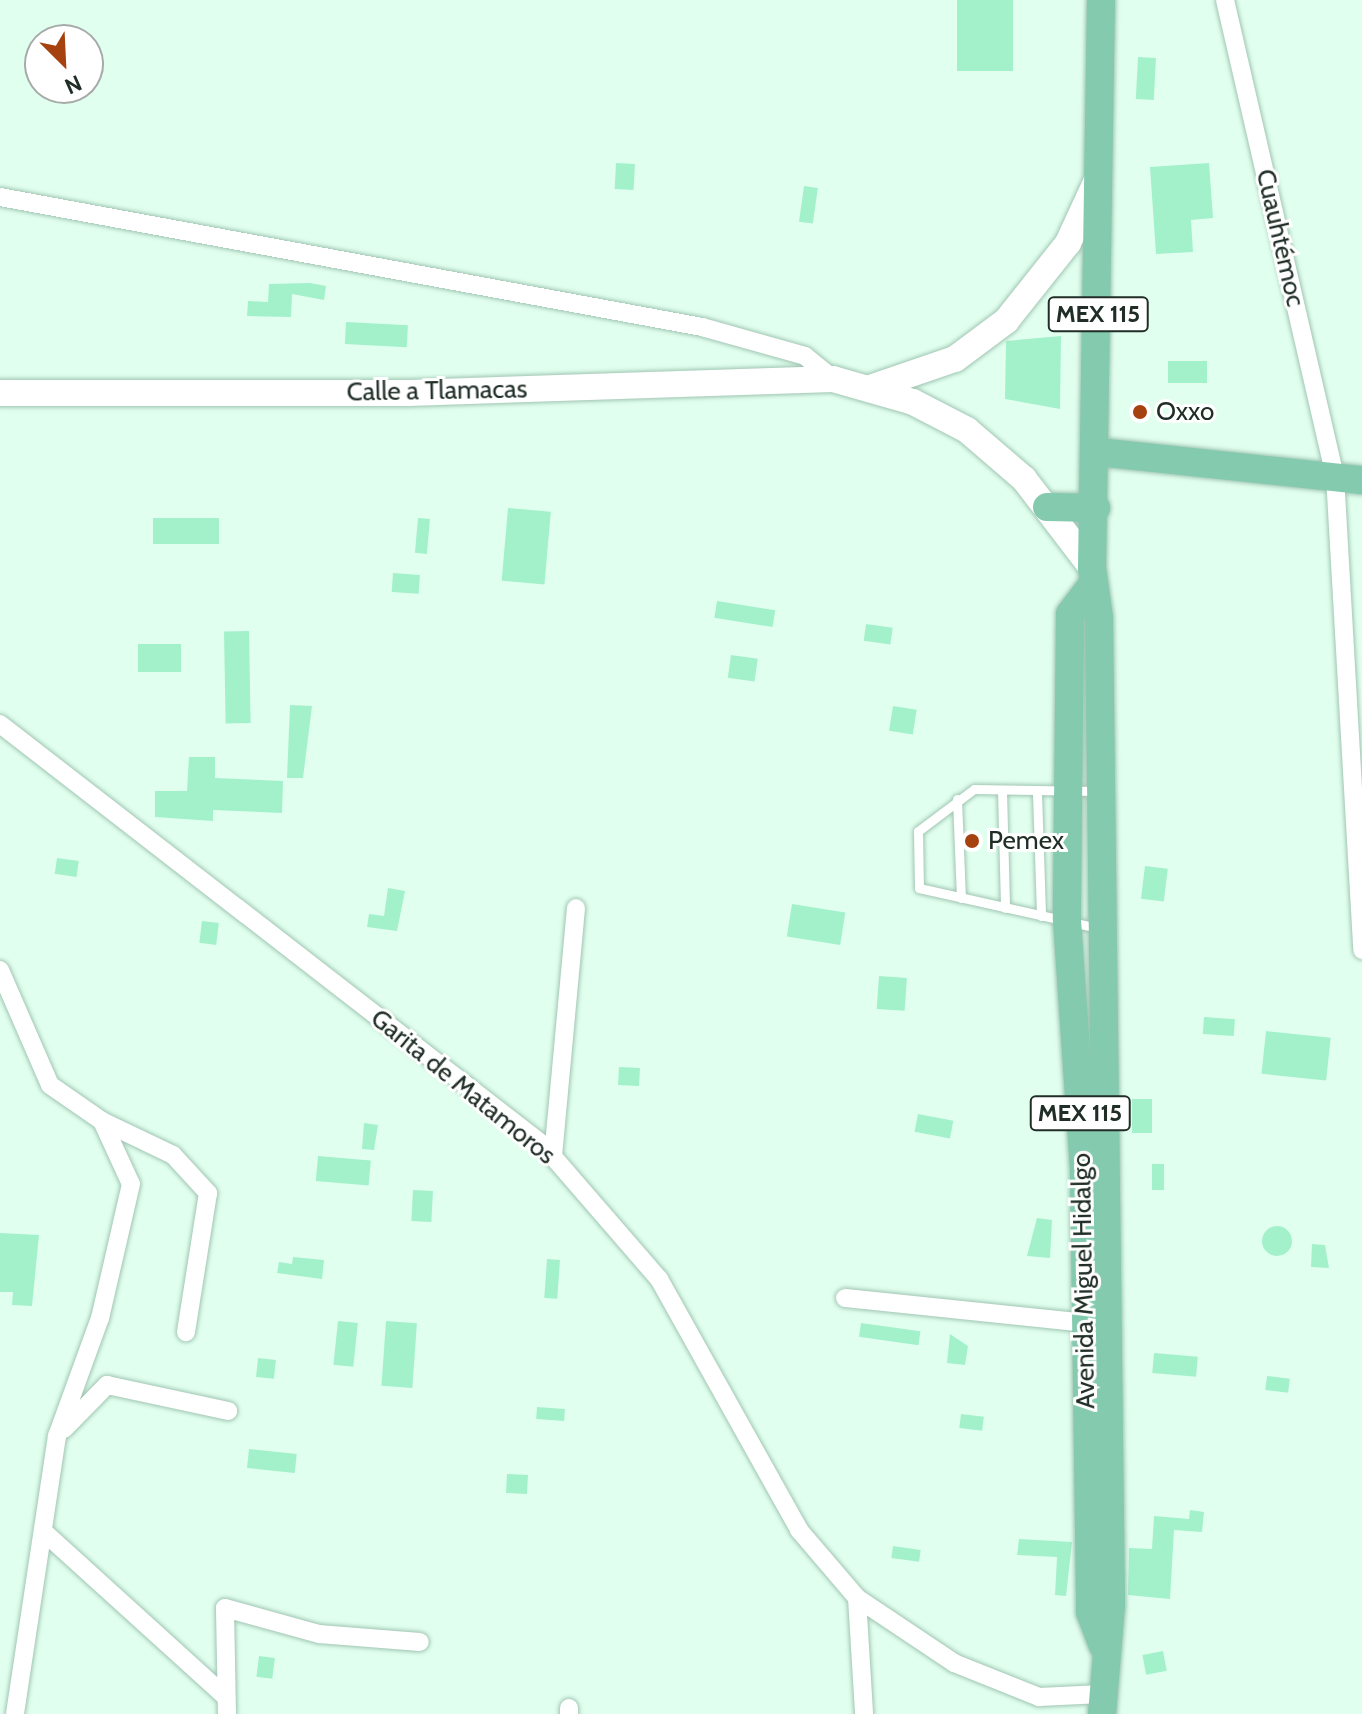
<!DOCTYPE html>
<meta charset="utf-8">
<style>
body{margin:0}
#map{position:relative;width:1362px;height:1714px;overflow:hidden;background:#e1ffef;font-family:Cabin,sans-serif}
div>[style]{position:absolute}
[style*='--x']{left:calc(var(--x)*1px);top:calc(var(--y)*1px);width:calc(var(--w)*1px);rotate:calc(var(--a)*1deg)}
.building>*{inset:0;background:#a3f1cb;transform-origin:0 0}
.round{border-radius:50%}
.roads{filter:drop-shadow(0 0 2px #a1c6b3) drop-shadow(0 0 2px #a1c6b3)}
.lane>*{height:9px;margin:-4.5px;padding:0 4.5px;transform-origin:4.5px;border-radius:4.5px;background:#fff}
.street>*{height:18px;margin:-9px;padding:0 9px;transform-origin:9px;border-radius:9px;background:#fff}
.secondary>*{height:26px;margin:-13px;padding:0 13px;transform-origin:13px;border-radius:13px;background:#fff}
.primary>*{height:28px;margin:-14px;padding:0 14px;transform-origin:14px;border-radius:14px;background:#83caaf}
.dots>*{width:22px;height:22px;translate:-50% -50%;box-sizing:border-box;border:4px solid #fff;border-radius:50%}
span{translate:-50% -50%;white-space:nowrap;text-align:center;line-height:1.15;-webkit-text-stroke:6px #fff;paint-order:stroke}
.shield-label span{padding:2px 6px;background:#fff;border:2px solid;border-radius:6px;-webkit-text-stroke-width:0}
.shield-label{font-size:24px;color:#202e27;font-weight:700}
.street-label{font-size:26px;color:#202e27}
.poi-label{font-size:26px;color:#202e27}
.left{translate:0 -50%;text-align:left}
.north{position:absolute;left:24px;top:24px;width:80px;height:80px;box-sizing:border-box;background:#fff;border:2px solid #a6aba9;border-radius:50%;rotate:156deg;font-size:22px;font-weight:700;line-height:32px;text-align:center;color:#202e27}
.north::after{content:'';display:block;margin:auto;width:28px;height:36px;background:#a64110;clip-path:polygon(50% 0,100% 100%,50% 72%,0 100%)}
</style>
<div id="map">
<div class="building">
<div style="left:957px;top:0;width:56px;height:71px"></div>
<div style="left:1138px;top:57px;width:18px;height:42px;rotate:3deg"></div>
<div style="left:616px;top:163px;width:19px;height:26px;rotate:3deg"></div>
<div style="clip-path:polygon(1209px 163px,1213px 218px,1191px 220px,1193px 252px,1156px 254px,1150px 167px)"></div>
<div style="left:804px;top:186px;width:14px;height:36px;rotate:8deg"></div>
<div style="clip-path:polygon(310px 283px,326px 286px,324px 300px,292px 294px,291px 317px,247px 316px,248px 301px,268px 302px,269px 284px)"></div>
<div style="left:346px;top:322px;width:62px;height:22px;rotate:3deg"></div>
<div style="clip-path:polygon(1061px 336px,1060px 409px,1005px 399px,1006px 341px)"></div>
<div style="left:1168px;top:361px;width:39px;height:22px"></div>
<div style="left:508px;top:508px;width:43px;height:73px;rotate:5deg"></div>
<div style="left:219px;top:518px;width:26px;height:66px;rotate:90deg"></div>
<div style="left:418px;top:518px;width:12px;height:35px;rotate:5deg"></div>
<div style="left:393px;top:573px;width:27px;height:19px;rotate:4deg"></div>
<div style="left:717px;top:601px;width:59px;height:17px;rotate:9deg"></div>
<div style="left:866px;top:624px;width:27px;height:17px;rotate:8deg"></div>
<div style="left:249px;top:631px;width:92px;height:25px;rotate:89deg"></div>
<div style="left:138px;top:644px;width:43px;height:28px"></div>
<div style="left:731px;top:655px;width:27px;height:23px;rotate:8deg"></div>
<div style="clip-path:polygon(290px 705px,312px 706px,303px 778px,287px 778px)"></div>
<div style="left:893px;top:706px;width:24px;height:25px;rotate:9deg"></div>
<div style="clip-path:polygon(189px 757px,215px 757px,215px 778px,283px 781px,282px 813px,213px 810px,213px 821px,155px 817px,155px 791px,187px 791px)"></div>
<div style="left:57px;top:858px;width:22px;height:16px;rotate:8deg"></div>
<div style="left:1145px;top:866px;width:23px;height:33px;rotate:7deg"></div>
<div style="clip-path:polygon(388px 888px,405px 891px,397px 931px,367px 927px,369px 914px,384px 916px)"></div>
<div style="left:792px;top:904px;width:54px;height:33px;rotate:9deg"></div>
<div style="left:202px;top:921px;width:17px;height:22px;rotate:7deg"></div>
<div style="left:879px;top:976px;width:28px;height:33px;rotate:4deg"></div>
<div style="left:1204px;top:1017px;width:31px;height:17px;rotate:4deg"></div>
<div style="left:1266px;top:1031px;width:65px;height:43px;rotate:6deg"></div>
<div style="left:619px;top:1067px;width:21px;height:18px;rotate:3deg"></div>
<div style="left:1132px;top:1099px;width:20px;height:34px"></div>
<div style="left:918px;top:1114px;width:36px;height:18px;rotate:11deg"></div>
<div style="clip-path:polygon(364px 1123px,378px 1125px,374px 1150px,362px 1149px)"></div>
<div style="left:318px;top:1156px;width:53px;height:25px;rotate:5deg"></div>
<div style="left:1152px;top:1164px;width:12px;height:26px"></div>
<div style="left:413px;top:1190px;width:20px;height:31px;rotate:3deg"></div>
<div style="clip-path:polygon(1037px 1218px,1052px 1220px,1050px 1258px,1027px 1256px)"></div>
<div class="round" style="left:1262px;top:1226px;width:30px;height:30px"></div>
<div style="clip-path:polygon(0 1233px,39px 1235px,32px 1306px,12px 1305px,13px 1292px,0 1292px)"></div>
<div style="clip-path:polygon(1312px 1244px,1325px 1245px,1329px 1268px,1311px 1267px)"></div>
<div style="clip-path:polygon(293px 1257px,324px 1260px,322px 1279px,277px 1273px,279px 1262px,292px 1264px)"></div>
<div style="left:547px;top:1259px;width:13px;height:39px;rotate:4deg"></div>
<div style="left:338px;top:1321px;width:20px;height:44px;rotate:6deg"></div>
<div style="left:386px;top:1321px;width:31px;height:65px;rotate:4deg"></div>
<div style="left:861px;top:1323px;width:60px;height:14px;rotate:8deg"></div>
<div style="clip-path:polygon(950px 1334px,968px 1346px,965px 1365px,947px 1363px)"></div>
<div style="left:1154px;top:1353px;width:44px;height:20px;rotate:5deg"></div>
<div style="left:258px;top:1358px;width:18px;height:19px;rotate:6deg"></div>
<div style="left:1267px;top:1376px;width:23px;height:14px;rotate:7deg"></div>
<div style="left:537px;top:1407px;width:28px;height:12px;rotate:4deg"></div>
<div style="left:961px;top:1414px;width:23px;height:14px;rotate:7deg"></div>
<div style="left:249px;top:1449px;width:48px;height:19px;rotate:6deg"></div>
<div style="left:507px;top:1474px;width:21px;height:19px;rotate:3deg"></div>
<div style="clip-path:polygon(1190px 1510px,1204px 1512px,1202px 1532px,1174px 1530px,1170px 1599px,1128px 1595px,1129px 1548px,1152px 1549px,1154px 1516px,1189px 1519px)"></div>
<div style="clip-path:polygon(1019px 1539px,1072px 1542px,1066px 1596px,1055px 1595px,1057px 1557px,1017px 1555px)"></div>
<div style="left:893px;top:1546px;width:28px;height:12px;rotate:8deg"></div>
<div style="left:1163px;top:1651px;width:20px;height:21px;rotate:79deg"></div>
<div style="left:259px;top:1656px;width:16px;height:21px;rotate:7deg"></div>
</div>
<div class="roads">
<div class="lane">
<div style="--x:1002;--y:791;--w:117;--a:88.5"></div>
<div style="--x:1096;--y:791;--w:122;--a:-179.1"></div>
<div style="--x:974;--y:789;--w:70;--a:143.1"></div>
<div style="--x:918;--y:831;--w:57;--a:89"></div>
<div style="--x:919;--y:888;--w:183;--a:12.6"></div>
<div style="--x:1037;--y:793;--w:123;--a:88.1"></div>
<div style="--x:957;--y:799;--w:99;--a:87.7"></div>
</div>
<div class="street">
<div style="--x:1225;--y:0;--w:489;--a:77"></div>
<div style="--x:1335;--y:476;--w:475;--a:86.7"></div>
<div style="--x:0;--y:197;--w:714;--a:10.49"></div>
<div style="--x:702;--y:327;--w:107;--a:15.7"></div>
<div style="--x:805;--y:356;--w:36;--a:39"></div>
<div style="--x:0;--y:724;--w:686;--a:37.77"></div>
<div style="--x:542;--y:1144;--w:179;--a:49.1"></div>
<div style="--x:659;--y:1279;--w:287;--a:60.8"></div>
<div style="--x:799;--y:1530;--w:89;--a:49.5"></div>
<div style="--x:857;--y:1598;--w:117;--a:33.8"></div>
<div style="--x:954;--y:1663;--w:92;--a:21.8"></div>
<div style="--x:1039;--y:1697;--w:63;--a:-2.7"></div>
<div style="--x:0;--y:970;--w:125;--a:66.5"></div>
<div style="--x:50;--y:1085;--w:63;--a:34.7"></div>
<div style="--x:102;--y:1121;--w:69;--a:65.3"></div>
<div style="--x:131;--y:1184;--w:138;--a:103"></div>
<div style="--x:100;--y:1318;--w:126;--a:110"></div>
<div style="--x:57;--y:1436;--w:281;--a:98.6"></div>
<div style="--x:102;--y:1121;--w:79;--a:25.6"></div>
<div style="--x:173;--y:1155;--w:52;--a:47.4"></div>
<div style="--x:208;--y:1193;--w:141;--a:99"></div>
<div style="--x:553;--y:1156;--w:249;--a:-84.7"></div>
<div style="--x:845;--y:1298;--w:241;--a:5.9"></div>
<div style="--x:64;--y:1429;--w:62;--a:-45.7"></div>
<div style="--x:107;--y:1385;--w:124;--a:12.1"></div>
<div style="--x:45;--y:1533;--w:244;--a:42.2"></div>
<div style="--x:857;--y:1598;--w:116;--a:86.5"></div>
<div style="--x:227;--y:1714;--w:106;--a:-91.1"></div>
<div style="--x:225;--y:1608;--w:98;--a:15.5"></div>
<div style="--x:319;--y:1634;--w:101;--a:4.5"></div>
<div style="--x:569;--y:1714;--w:6;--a:-90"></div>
</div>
<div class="secondary">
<div style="--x:873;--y:387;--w:87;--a:-18.9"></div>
<div style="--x:955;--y:359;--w:64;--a:-36.7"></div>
<div style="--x:1006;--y:321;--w:100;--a:-51.5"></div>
<div style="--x:1068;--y:243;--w:74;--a:-65.2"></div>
<div style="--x:0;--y:393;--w:409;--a:0"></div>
<div style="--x:409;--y:393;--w:424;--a:-1.9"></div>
<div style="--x:833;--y:379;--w:83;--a:16"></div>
<div style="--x:913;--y:402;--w:61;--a:27.4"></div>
<div style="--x:967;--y:430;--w:75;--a:40.7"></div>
<div style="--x:1024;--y:479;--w:112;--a:52.6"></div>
</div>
<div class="primary">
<div style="--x:1101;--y:0;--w:568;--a:90.91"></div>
<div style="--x:1092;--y:568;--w:50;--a:82"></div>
<div style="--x:1099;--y:618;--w:987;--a:89.3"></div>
<div style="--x:1111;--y:1605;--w:109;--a:94.7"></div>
<div style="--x:1098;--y:452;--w:265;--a:6.1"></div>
<div style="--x:1047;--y:507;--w:49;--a:1.2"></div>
<div style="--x:1092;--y:585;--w:36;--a:127"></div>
<div style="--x:1070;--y:614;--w:306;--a:90.6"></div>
<div style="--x:1067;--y:920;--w:250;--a:86.1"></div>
<div style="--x:1084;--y:1169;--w:443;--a:89.2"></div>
<div style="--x:1090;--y:1612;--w:36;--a:69"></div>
</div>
</div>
<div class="dots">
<div style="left:1140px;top:412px;background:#a64110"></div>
<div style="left:972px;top:841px;background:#a64110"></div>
</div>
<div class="shield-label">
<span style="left:1098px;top:314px">MEX 115</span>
<span style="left:1080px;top:1113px">MEX 115</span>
</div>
<div class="street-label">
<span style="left:1280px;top:238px;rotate:77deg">Cuauhtémoc</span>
<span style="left:437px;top:391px;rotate:-1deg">Calle a Tlamacas</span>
<span style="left:463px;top:1087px;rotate:39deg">Garita de Matamoros</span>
<span style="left:1084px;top:1281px;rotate:-91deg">Avenida Miguel Hidalgo</span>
</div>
<div class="poi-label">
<span class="left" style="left:1156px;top:412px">Oxxo</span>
<span class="left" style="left:988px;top:841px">Pemex</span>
</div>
<div class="north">N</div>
</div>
